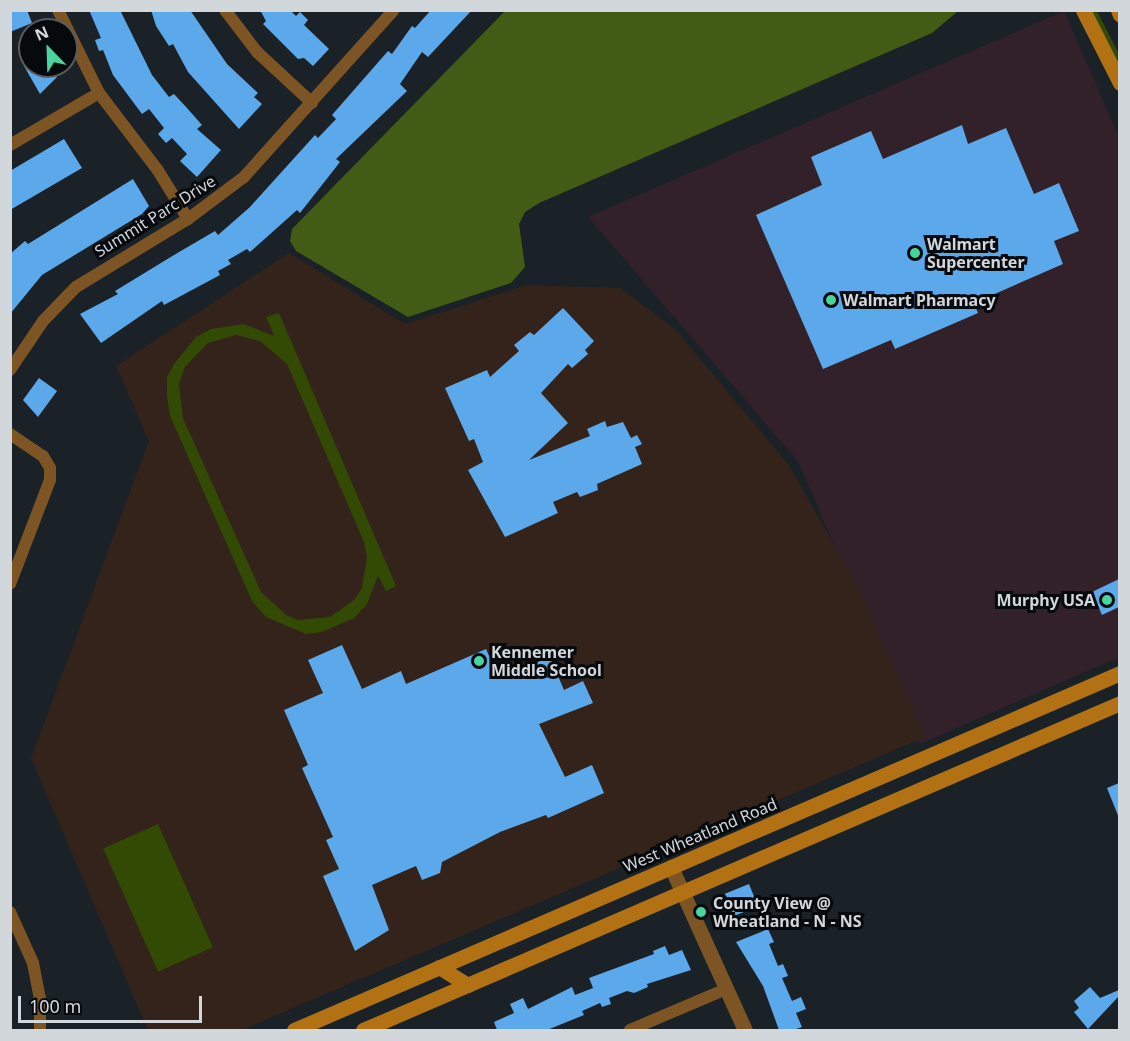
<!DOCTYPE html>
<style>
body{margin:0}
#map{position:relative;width:1130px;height:1041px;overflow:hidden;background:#1a2127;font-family:"Noto Sans",sans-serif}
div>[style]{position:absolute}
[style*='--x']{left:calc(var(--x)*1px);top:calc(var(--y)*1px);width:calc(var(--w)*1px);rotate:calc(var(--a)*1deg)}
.commercial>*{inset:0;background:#332129}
.education>*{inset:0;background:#33231a}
.green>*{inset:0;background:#324a04;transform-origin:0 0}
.forest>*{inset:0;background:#425c15}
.building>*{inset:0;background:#5ba8eb;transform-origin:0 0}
.minor>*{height:12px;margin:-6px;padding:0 6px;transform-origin:6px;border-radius:6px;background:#7d5524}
.tertiary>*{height:15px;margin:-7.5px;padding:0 7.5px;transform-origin:7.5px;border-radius:7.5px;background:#7d5524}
.secondary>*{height:15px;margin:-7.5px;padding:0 7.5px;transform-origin:7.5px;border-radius:7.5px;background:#b27214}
.dots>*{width:16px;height:16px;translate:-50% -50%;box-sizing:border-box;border:3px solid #070a0d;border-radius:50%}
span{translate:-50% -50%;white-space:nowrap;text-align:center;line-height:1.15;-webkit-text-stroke:6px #070a0d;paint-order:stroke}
.street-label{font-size:16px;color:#d2d7db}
.poi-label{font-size:16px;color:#d2d7db;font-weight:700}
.left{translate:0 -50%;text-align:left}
.right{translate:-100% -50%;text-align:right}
.frame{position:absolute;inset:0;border:12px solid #d2d7db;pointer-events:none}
.north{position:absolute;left:18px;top:18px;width:60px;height:60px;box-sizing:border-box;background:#070a0d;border:2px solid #585c5f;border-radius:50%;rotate:337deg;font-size:16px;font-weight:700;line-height:24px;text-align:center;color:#d2d7db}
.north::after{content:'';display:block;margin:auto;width:21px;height:27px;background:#48d49d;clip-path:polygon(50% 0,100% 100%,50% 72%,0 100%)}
.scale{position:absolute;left:18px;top:996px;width:184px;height:27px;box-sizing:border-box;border:3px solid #d2d7db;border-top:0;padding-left:8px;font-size:18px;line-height:21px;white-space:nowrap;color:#d2d7db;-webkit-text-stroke:4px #070a0d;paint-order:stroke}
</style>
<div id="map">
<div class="commercial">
<div style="clip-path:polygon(1064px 11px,1119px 137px,1119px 657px,920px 744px,798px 461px,588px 217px)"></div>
</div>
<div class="education">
<div style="clip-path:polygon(289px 253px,405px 324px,527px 285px,620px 288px,676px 330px,789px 465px,857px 585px,925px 737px,242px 1030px,148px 1030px,31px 758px,149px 441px,116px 366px)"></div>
</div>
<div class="green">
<div style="clip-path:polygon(1089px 11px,1097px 11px,1119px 54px,1119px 80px)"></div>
<div style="clip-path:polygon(evenodd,279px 313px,396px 586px,386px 591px,378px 576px,367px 604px,354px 618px,322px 632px,306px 634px,266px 617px,252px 601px,170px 416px,167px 396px,167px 377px,174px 364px,196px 337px,211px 329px,244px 324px,274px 336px,266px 317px,279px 313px,236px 335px,260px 341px,287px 364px,364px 542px,367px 557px,362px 588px,354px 600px,330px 617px,298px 620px,286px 615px,261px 592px,183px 418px,179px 384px,185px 367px,208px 343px,236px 335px)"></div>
<div style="left:158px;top:824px;width:135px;height:60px;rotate:66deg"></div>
</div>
<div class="forest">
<div style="clip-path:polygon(506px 10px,958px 10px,958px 11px,932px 33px,539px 203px,525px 212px,519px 224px,525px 267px,511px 283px,408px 317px,296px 251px,290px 241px,292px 229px)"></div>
</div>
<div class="building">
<div style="clip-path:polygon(10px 10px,27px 10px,32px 23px,10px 32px)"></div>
<div style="clip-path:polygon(89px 10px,120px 10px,152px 75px,169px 97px,174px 94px,187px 108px,202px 125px,197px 129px,221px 150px,197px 177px,180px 161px,187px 154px,172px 138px,166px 143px,158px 134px,164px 128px,149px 109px,142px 114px,113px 75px,103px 50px,99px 51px,95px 40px,101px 38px)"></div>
<div style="clip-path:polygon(151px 10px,190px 10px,227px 64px,258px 93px,254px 97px,262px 104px,239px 129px,188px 72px,173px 44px,169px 46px,156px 26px)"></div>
<div style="clip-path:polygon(260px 10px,291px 11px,296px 16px,300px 12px,308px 20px,304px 25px,329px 49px,313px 66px,304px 58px,298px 59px,263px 24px,266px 21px)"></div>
<div style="clip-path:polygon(431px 10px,472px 10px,428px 57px,422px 52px,400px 84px,407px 91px,336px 159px,340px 162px,300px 213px,297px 210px,250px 252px,247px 249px,228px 260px,231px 264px,218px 271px,220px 275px,164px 305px,162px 301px,101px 343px,80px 314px,118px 294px,115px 291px,174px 255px,215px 231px,218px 235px,250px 207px,315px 135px,318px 138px,336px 119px,332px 115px,388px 51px,392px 54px,412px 26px,415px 28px)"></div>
<div style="clip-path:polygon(24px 66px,50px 66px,57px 77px,40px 94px)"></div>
<div style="clip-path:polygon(962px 125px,968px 144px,1006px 128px,1034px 194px,1059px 183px,1079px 231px,1054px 241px,1063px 264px,974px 303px,978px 313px,895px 349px,891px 340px,823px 369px,756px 215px,822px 185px,811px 157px,871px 131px,883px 159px)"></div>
<div style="clip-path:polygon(64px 139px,82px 168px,10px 210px,10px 171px)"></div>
<div style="clip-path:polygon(133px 179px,149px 206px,142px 214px,42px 275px,10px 314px,10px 254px,25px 241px,28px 244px)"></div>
<div style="clip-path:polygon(563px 308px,594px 341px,585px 350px,588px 354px,572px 368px,568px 364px,541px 393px,568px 423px,529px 460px,590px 436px,587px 429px,605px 421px,607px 427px,623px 422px,631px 438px,637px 435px,642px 444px,635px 447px,642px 464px,597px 484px,598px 490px,580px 497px,577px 492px,553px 502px,558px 513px,505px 537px,468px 470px,483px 462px,474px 439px,469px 441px,445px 388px,487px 370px,490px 377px,519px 351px,514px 345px,530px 332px,534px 335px)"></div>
<div style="clip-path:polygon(39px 378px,57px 391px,38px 417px,23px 400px)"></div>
<div style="clip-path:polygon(1119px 579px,1119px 607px,1102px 615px,1092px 592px)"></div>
<div style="clip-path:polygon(342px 645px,362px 689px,401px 671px,406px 684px,486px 649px,499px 678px,550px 657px,564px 690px,583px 681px,593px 703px,539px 724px,565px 777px,592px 765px,604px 793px,548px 818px,546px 815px,500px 832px,442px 862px,440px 873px,422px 880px,416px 866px,372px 885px,389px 930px,355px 951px,323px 876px,339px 869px,326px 840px,333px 837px,302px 768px,308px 765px,284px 710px,323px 693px,308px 660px)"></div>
<div style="clip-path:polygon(1119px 783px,1119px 818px,1107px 788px)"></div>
<div style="left:749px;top:884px;width:24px;height:26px;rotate:68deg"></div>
<div style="clip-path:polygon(768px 929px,774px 942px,769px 944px,778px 966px,783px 964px,788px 976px,782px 978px,792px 1001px,801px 997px,806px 1009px,796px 1013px,802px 1027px,793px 1030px,779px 1030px,763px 986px,736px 942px)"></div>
<div style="clip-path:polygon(665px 946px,669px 955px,682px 950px,691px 970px,647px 984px,648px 987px,634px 993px,627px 991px,609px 998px,611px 1004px,602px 1007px,600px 1003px,582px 1011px,584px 1015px,547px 1030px,497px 1030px,494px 1022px,514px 1013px,510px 1004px,523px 998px,528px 1009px,572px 987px,575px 995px,593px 988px,589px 978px,654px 954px,653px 951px)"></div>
<div style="clip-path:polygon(1090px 987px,1100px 998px,1119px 990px,1119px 996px,1088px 1029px,1074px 1012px,1079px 1008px,1074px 1001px)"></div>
</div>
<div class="minor">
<div style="--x:58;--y:10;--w:93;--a:63.7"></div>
<div style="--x:99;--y:93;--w:96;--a:52.7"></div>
<div style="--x:157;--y:169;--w:59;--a:58.2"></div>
<div style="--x:225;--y:10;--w:53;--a:52.7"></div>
<div style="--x:257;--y:52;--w:75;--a:42.8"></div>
<div style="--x:10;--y:145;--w:103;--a:-30.3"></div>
<div style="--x:10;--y:370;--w:59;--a:-56"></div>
<div style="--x:43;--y:321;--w:47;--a:-45.9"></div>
<div style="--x:76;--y:287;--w:131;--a:-31.3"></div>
<div style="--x:188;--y:219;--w:70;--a:-36.9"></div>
<div style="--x:244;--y:177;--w:224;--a:-48.1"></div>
<div style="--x:10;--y:434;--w:40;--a:34"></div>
<div style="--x:43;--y:456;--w:14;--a:60"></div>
<div style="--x:50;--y:468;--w:12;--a:90"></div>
<div style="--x:50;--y:480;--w:111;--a:111"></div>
<div style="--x:10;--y:912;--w:56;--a:65.7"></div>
<div style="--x:33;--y:963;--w:36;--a:79"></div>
<div style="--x:40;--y:998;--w:32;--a:90"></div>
<div style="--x:630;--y:1030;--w:104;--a:-23.1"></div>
</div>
<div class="tertiary">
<div style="--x:671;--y:867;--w:179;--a:65.6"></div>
</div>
<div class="secondary">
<div style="--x:1083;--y:10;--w:82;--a:63.1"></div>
<div style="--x:1118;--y:10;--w:5;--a:68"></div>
<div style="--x:439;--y:967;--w:34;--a:32"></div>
<div style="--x:294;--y:1030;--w:900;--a:-23.37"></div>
<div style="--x:363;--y:1030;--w:825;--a:-23.36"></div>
</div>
<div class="dots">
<div style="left:915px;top:253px;background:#48d49d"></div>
<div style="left:831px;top:300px;background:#48d49d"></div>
<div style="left:1107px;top:600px;background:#48d49d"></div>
<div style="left:479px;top:661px;background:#48d49d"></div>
<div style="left:701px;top:912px;background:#48d49d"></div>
</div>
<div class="street-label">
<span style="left:155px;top:216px;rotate:-32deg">Summit Parc Drive</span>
<span style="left:700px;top:835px;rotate:-23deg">West Wheatland Road</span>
</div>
<div class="poi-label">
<span class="left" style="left:927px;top:253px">Walmart<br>Supercenter</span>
<span class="left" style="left:843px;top:300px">Walmart Pharmacy</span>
<span class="right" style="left:1095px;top:600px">Murphy USA</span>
<span class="left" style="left:491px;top:661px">Kennemer<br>Middle School</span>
<span class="left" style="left:713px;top:912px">County View @<br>Wheatland - N - NS</span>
</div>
<div class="frame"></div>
<div class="north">N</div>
<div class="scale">100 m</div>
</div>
